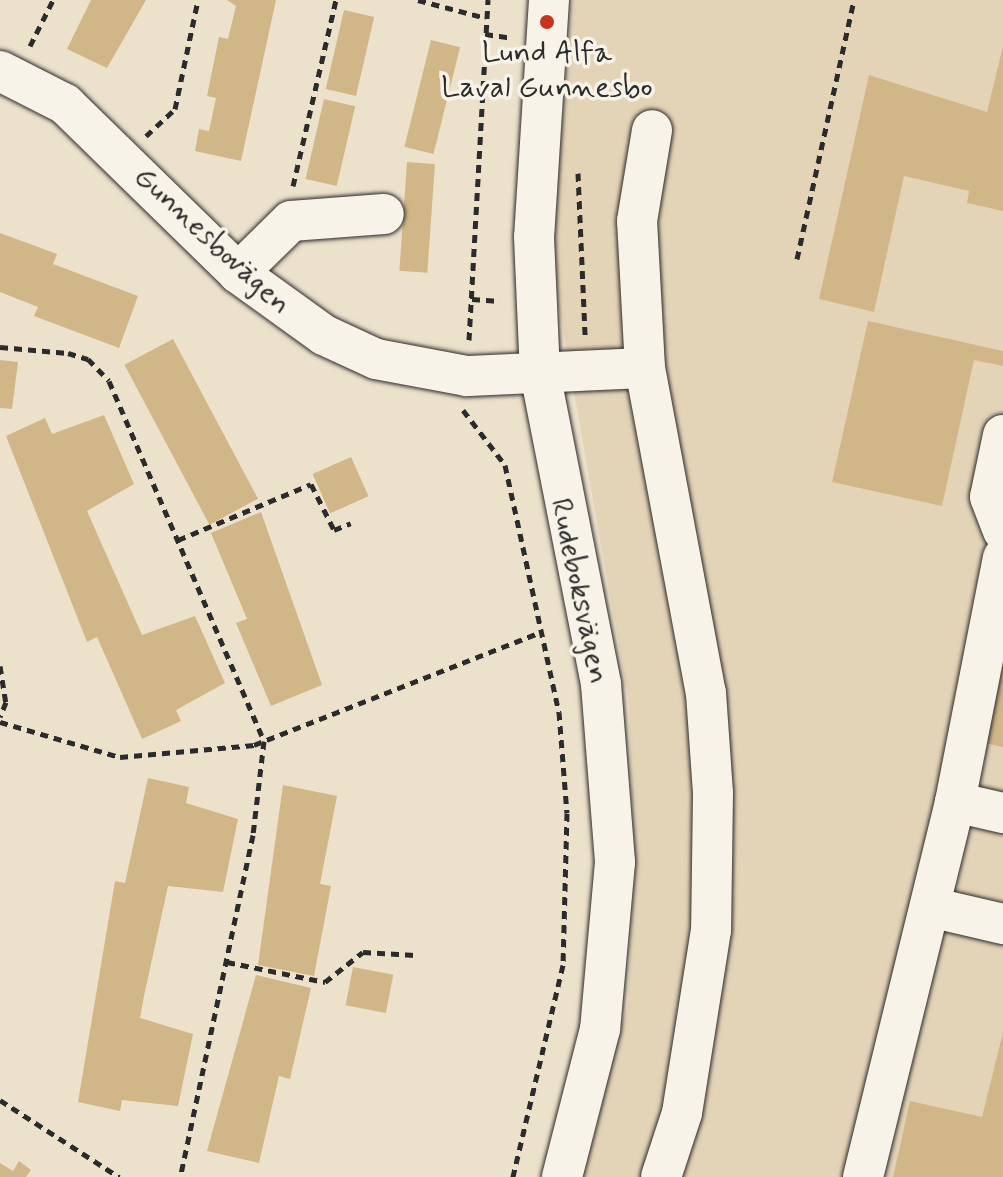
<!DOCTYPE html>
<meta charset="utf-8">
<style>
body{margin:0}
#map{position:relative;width:1003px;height:1177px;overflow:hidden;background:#ece1cb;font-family:Mynerve,sans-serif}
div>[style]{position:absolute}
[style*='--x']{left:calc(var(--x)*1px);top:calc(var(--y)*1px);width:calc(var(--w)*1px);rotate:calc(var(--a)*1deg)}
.built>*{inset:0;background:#e4d4b7}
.building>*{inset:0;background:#d1b787;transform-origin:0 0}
.path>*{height:5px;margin-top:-2.5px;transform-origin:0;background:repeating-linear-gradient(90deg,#2b2b2b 0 8px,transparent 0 14px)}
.roads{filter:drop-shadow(0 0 2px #2b2b2b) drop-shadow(0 0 2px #2b2b2b)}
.minor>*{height:40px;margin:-20px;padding:0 20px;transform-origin:20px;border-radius:20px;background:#f7f3e8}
.dots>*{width:22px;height:22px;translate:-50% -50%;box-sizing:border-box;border:4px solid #f7f3e8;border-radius:50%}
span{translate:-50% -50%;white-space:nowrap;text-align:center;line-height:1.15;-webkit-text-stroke:7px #f7f3e8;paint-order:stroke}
.poi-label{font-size:30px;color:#2b2b2b}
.street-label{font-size:30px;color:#2b2b2b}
</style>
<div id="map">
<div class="built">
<div style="clip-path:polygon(572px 0,1003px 0,1003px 1177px,578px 1177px,628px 1004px,634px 866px,629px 703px,551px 262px)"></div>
</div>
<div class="building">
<div style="clip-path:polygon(91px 0,146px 0,107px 68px,67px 49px)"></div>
<div style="clip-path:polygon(227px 0,276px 0,241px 161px,195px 151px,199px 129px,209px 131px,216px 98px,207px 96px,219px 37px,228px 39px,236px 6px)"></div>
<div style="left:344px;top:10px;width:31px;height:81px;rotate:13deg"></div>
<div style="left:431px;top:40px;width:30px;height:110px;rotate:14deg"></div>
<div style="clip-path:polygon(1003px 46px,1003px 211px,967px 203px,969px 191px,904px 176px,874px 312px,819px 299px,869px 75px,987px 112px)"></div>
<div style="left:324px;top:99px;width:32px;height:82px;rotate:13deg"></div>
<div style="left:407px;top:162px;width:28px;height:109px;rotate:4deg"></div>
<div style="clip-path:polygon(0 233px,57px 254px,53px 264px,138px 296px,119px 348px,34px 316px,38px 307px,0 292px)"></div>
<div style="clip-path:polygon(868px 321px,1003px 351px,1003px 366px,974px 360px,942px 506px,832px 482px)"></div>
<div style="left:173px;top:339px;width:181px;height:55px;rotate:62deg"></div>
<div style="clip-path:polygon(0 360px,18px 362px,12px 409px,0 408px)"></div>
<div style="clip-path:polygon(104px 415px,134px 484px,87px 511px,142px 635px,195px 616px,225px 683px,176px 710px,181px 721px,142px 739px,97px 637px,87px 642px,6px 436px,45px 418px,52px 434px)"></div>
<div style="left:351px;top:457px;width:43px;height:42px;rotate:66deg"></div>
<div style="clip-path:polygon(261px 512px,322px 685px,271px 706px,236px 623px,247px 619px,211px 533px)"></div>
<div style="clip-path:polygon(1002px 665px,1003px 665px,1003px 747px,984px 743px)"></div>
<div style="clip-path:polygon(148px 778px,189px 787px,186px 803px,238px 819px,223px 892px,168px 886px,144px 996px,140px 1018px,193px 1034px,178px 1106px,122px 1100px,120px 1111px,78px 1102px,115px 881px,125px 883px)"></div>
<div style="clip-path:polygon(283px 785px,337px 796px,320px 884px,331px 886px,314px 976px,258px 965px)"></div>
<div style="left:353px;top:967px;width:41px;height:39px;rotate:11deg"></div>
<div style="clip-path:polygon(256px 975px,311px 988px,290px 1079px,279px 1076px,259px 1163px,207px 1151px)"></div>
<div style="clip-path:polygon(1003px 1032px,1003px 1177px,893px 1177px,910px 1101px,982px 1117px)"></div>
<div style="clip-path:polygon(19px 1161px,31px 1170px,26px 1177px,0 1177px,0 1163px,13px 1171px)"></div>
</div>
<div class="path">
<div style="--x:418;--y:0;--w:70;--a:14.8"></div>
<div style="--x:485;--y:34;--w:27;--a:8"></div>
<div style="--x:30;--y:46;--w:51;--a:-63.4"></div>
<div style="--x:146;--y:136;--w:40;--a:-43"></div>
<div style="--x:175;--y:109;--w:111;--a:-78.1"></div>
<div style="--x:578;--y:173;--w:162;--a:87.5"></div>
<div style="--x:293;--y:186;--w:191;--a:-77"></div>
<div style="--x:797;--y:259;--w:265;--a:-77.6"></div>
<div style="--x:472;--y:299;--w:28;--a:4"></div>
<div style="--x:469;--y:340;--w:341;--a:-86.8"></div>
<div style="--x:0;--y:347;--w:68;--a:5"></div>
<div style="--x:68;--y:353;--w:21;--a:17"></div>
<div style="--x:88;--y:359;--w:30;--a:46"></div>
<div style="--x:109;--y:381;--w:392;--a:66.7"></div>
<div style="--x:264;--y:741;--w:95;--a:96.7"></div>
<div style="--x:253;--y:835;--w:350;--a:102"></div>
<div style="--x:463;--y:410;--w:69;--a:52.6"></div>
<div style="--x:505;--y:465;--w:253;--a:77.7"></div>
<div style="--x:559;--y:712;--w:101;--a:85.5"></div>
<div style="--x:567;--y:813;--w:152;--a:91.5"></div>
<div style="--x:563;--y:965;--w:218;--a:103.3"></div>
<div style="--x:178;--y:540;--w:144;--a:-22.8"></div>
<div style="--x:311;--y:484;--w:51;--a:63.4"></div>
<div style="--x:334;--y:530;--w:18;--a:-22"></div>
<div style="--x:0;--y:666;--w:36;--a:81"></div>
<div style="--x:6;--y:702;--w:16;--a:112"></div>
<div style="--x:0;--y:722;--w:125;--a:16.3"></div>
<div style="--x:120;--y:757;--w:135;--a:-5.1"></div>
<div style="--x:254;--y:745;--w:308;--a:-21.5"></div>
<div style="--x:227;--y:962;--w:100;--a:11.5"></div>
<div style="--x:325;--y:982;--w:48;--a:-38.3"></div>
<div style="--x:363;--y:952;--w:52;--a:3.3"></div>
<div style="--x:0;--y:1100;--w:142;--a:32.9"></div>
</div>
<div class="roads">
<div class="minor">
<div style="--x:549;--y:0;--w:237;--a:93.6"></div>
<div style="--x:534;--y:237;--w:136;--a:87.5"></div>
<div style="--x:540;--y:373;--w:317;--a:78.9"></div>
<div style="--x:601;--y:684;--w:179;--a:85.5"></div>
<div style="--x:615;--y:862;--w:168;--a:95.1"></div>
<div style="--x:600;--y:1029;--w:153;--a:104.4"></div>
<div style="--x:0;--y:71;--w:73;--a:26.9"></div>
<div style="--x:65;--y:104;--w:242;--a:44.3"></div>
<div style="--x:238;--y:273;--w:106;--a:35.8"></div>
<div style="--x:324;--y:335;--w:57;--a:24.8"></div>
<div style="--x:376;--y:359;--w:93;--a:10.6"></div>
<div style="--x:467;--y:376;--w:178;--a:-2.6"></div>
<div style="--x:645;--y:368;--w:331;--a:79.4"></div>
<div style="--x:706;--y:693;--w:100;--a:86"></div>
<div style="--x:713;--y:793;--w:137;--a:90.8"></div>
<div style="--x:711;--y:930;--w:185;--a:99"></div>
<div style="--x:682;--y:1113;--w:67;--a:108.2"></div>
<div style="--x:238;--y:273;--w:74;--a:-44.5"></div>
<div style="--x:291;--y:221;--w:93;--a:-4.3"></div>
<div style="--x:645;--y:368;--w:147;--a:-93.1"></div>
<div style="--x:637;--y:221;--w:92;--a:-80.6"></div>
<div style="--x:1003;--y:435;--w:63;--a:101.8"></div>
<div style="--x:990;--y:497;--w:36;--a:69"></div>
<div style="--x:955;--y:802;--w:49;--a:12.9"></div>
<div style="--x:930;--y:907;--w:75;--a:13.1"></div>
<div style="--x:863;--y:1177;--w:386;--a:-76.2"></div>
<div style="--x:955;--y:802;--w:249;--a:-78.9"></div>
</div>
</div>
<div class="dots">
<div style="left:547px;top:22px;background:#c8321e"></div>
</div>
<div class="poi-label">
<span style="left:547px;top:70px">Lund Alfa<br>Laval Gunnesbo</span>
</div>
<div class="street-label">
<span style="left:212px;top:241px;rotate:43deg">Gunnesbovägen</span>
<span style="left:579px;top:591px;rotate:78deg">Rudeboksvägen</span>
</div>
</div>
